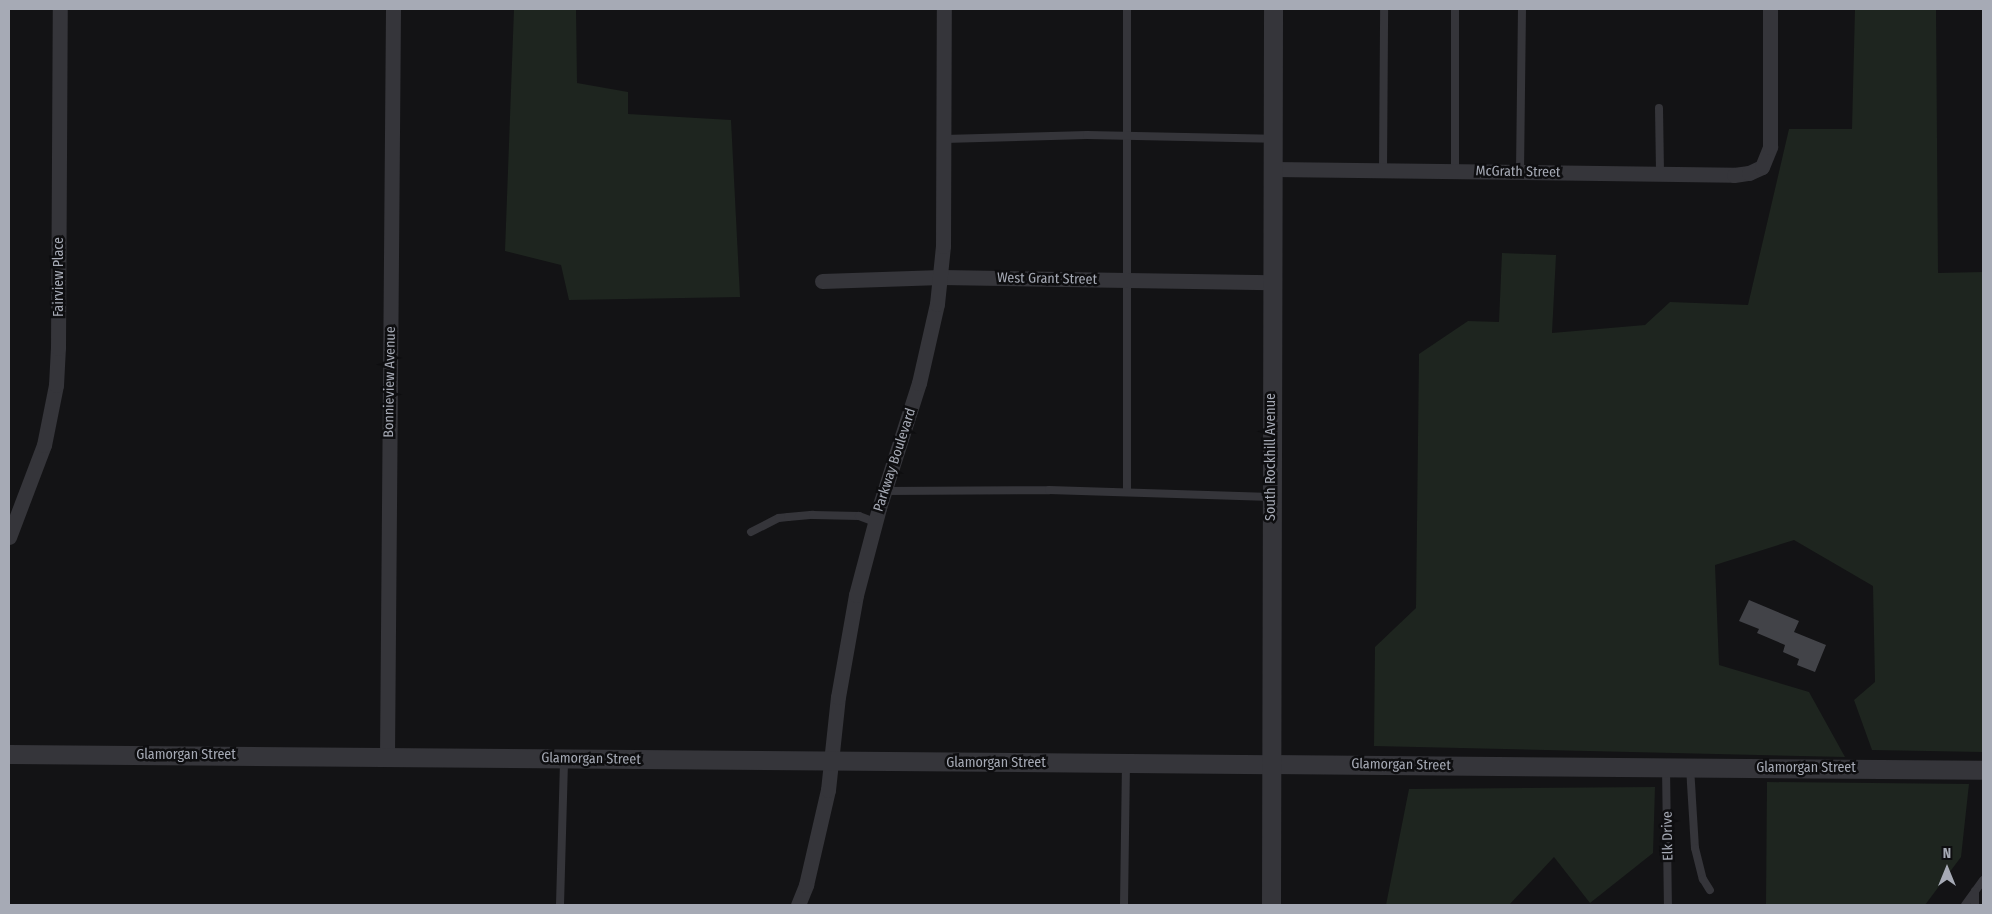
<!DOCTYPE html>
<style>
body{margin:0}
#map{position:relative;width:1992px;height:914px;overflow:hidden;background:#131315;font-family:"Fira Sans Condensed",sans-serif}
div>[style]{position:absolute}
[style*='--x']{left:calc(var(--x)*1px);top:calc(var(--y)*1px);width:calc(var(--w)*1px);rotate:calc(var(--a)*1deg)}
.green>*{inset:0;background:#1e251f}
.building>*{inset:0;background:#424348}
.service>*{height:8px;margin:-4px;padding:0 4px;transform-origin:4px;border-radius:4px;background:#35353a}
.minor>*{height:15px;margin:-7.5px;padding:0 7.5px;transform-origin:7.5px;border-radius:7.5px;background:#35353a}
.tertiary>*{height:19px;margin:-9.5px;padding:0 9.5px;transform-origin:9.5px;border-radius:9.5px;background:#35353a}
span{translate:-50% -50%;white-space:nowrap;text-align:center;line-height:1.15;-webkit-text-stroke:5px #0e0e10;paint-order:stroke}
.street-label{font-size:14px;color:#a6aab5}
.frame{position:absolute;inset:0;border:10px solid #a6aab5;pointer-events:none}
.north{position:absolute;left:1922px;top:844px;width:50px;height:50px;-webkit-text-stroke:4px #0e0e10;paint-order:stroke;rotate:0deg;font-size:14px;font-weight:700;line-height:20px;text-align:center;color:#a6aab5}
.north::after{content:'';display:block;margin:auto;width:18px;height:22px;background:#a6aab5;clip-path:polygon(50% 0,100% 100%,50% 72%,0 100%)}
</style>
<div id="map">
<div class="green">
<div style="clip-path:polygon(514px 9px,576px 9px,577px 83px,628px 92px,628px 114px,731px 120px,740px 297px,569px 300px,561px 265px,505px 251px)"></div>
<div style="clip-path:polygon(1855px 9px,1936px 9px,1938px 273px,1983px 272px,1983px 752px,1872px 750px,1854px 700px,1875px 682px,1873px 586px,1794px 540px,1715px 565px,1719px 665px,1809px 692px,1845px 757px,1374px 746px,1375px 647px,1416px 608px,1419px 354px,1468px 321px,1499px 322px,1502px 253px,1556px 255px,1552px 333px,1645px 325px,1670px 302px,1748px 305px,1789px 129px,1852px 129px)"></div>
<div style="clip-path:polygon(1767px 782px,1969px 784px,1961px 857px,1925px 905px,1766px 905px)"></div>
<div style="clip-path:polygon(1655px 787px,1653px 853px,1590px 903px,1554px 857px,1509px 905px,1386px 905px,1409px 789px)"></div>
</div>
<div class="building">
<div style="clip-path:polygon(1749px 600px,1799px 621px,1794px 632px,1826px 645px,1815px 672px,1797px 665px,1799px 659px,1783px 652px,1785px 645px,1757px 633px,1759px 629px,1739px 621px)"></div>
</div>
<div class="service">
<div style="--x:1127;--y:9;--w:483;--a:90"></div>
<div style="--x:1659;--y:108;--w:66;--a:89.1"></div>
<div style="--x:944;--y:139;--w:143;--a:-1.6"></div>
<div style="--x:1087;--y:135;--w:185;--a:1.2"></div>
<div style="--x:1383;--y:170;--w:161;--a:-89.6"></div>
<div style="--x:1455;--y:171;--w:162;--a:-90"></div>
<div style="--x:1520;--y:172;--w:163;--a:-89.3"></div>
<div style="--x:885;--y:491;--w:164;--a:-0.3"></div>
<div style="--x:1049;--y:490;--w:222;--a:1.8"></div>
<div style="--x:751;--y:532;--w:31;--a:-27"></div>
<div style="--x:779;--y:518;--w:9;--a:-6"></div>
<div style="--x:788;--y:517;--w:25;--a:-5"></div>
<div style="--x:813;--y:515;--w:46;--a:1.2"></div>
<div style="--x:859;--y:516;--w:17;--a:21"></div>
<div style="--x:1666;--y:767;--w:138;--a:89.2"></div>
<div style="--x:1690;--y:767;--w:81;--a:86.5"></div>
<div style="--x:1695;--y:848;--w:32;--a:76"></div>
<div style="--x:1703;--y:879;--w:13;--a:58"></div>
<div style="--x:560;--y:905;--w:147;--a:-88.4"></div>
<div style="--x:1124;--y:905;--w:142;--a:-89.2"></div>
<div style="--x:1965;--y:905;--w:31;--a:-54"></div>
<div style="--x:1975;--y:905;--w:14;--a:-90"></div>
</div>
<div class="minor">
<div style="--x:1273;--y:169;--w:461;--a:0.7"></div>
<div style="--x:1734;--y:175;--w:15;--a:-8"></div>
<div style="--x:1749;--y:173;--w:14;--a:-25"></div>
<div style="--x:1762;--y:167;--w:22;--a:-68"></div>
<div style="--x:1770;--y:147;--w:138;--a:-90"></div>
<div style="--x:822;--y:281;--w:119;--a:-1.9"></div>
<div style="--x:941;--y:277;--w:331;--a:0.9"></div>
<div style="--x:9;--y:537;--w:98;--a:-69.2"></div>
<div style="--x:44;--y:445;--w:61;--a:-78.7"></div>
<div style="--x:56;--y:385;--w:37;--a:-87"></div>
<div style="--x:58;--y:348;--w:339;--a:-89.7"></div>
<div style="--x:387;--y:756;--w:747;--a:-89.54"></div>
<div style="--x:798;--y:905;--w:22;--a:-68"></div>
<div style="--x:806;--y:885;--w:98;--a:-77"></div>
<div style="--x:828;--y:790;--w:94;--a:-83.9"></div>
<div style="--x:838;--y:697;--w:104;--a:-80"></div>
<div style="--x:856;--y:595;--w:90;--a:-75.2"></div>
<div style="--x:879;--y:508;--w:131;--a:-72.3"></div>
<div style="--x:919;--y:383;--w:81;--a:-77.2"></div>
<div style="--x:937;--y:304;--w:58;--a:-84.1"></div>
<div style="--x:943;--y:246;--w:237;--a:-89.8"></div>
</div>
<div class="tertiary">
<div style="--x:9;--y:754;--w:1974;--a:0.46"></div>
<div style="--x:1271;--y:905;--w:896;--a:-89.87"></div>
</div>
<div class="street-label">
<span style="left:1518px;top:172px;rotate:1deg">McGrath Street</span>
<span style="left:59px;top:277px;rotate:-90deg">Fairview Place</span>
<span style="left:1047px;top:279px;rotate:1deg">West Grant Street</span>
<span style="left:390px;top:382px;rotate:-89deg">Bonnieview Avenue</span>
<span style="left:1271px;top:457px;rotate:-90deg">South Rockhill Avenue</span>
<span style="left:895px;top:460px;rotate:-72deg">Parkway Boulevard</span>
<span style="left:186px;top:755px">Glamorgan Street</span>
<span style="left:591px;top:759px;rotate:1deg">Glamorgan Street</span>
<span style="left:996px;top:763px">Glamorgan Street</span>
<span style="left:1401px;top:765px;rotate:1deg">Glamorgan Street</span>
<span style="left:1806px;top:768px">Glamorgan Street</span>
<span style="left:1668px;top:836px;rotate:-91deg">Elk Drive</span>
</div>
<div class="frame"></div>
<div class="north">N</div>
</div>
